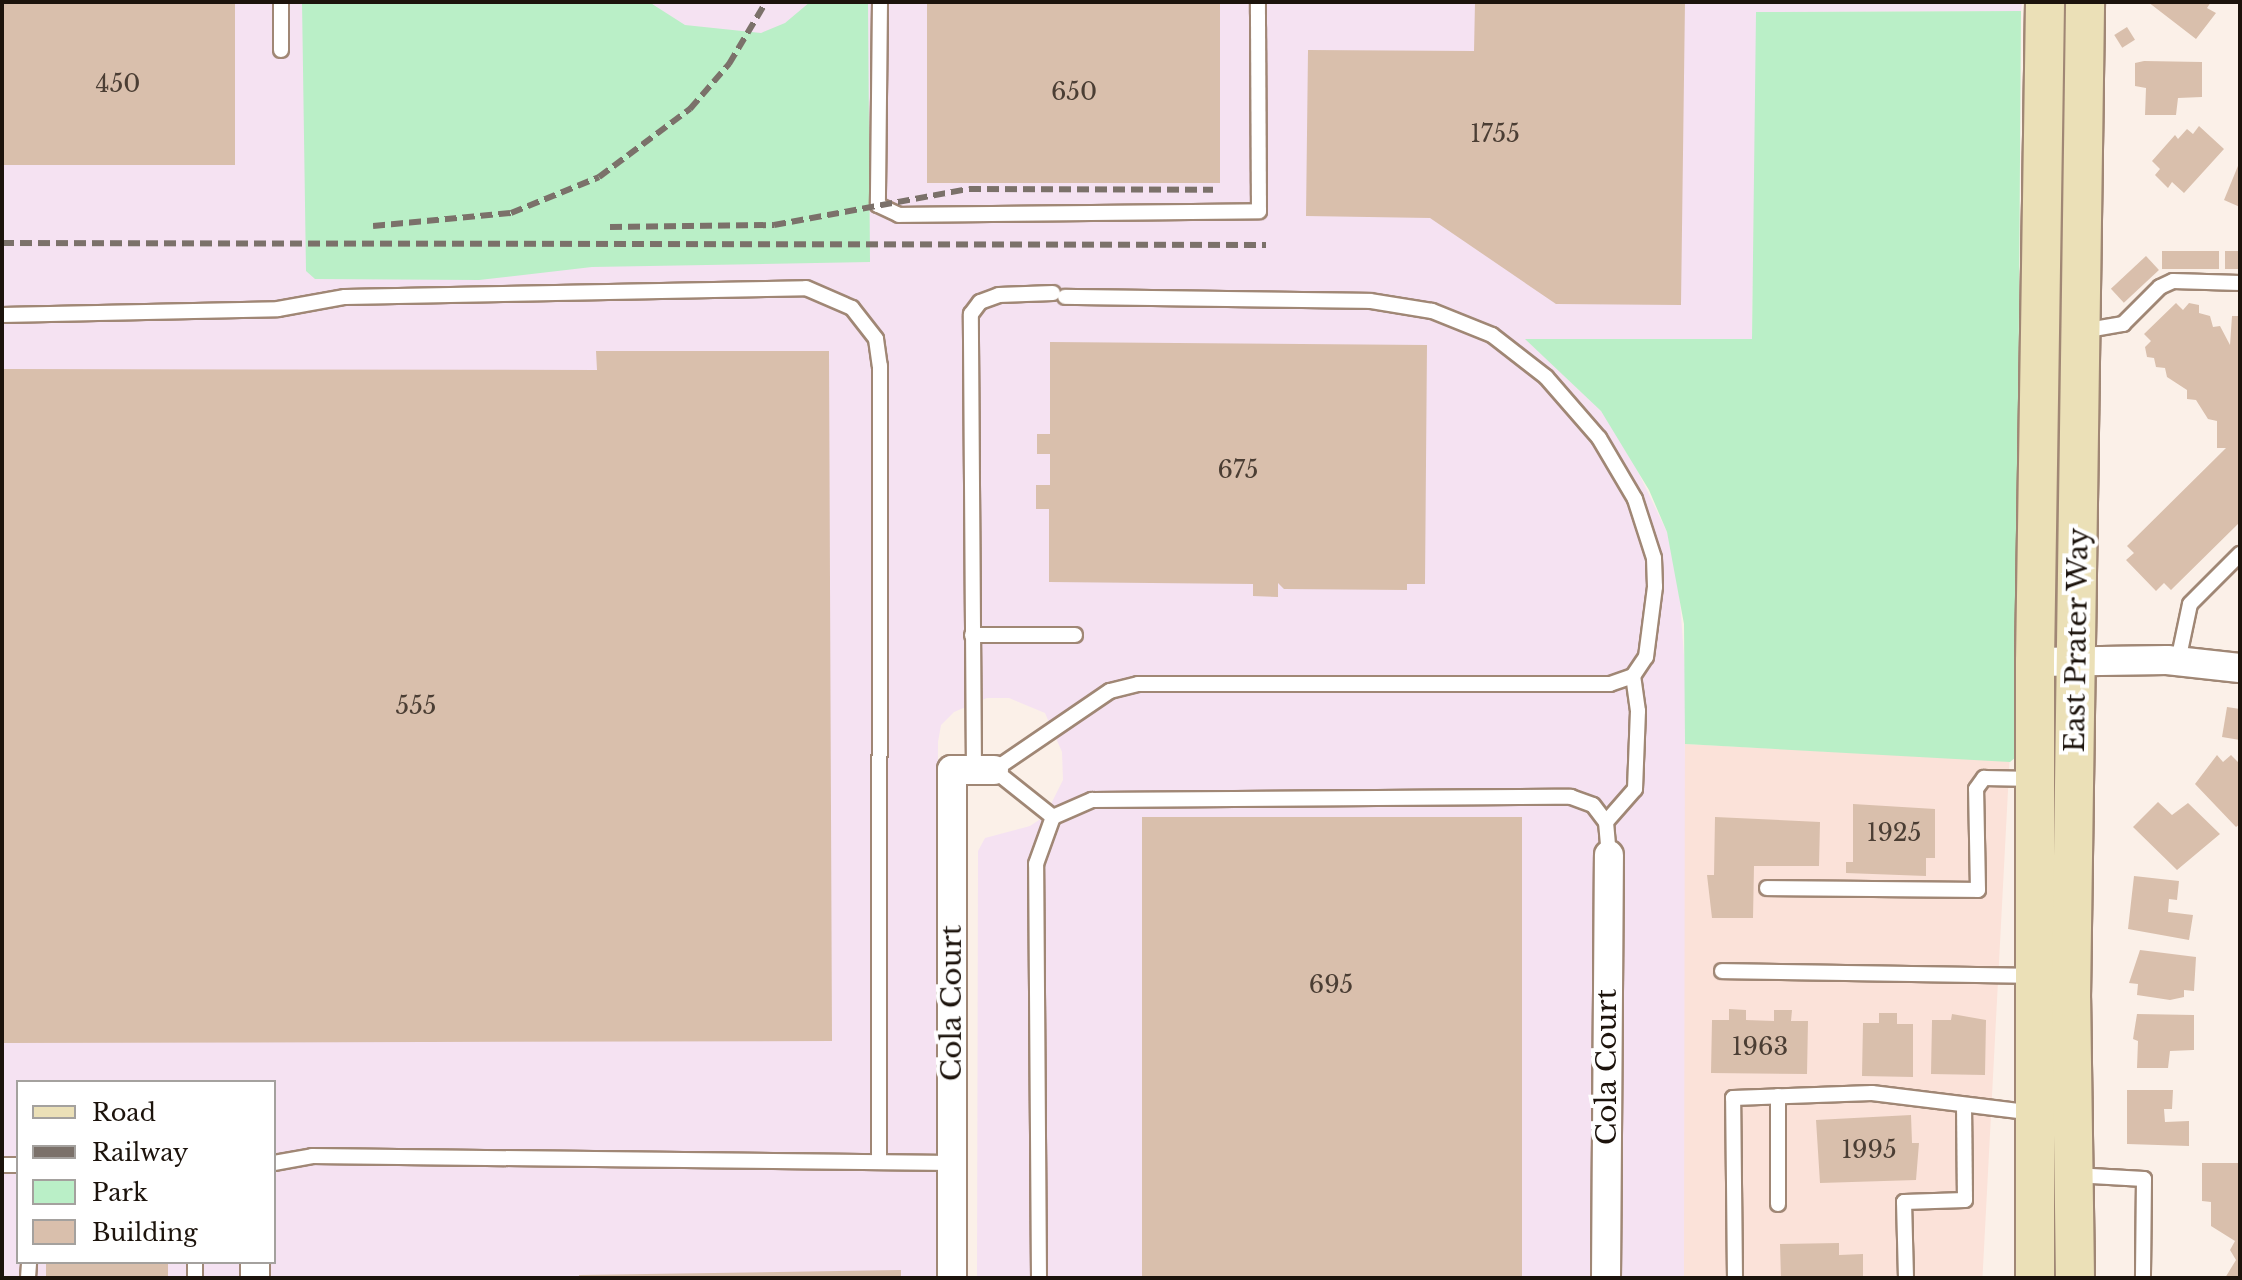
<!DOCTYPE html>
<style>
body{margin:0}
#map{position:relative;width:2242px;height:1280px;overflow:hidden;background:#fbf0e8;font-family:"Libre Baskerville",serif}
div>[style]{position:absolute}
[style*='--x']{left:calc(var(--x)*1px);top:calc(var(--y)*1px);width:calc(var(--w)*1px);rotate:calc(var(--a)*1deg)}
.commercial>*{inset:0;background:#fbe2d9;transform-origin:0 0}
.industrial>*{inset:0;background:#f5e2f2}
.green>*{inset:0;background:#baefc7}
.building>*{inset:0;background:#d9bfac;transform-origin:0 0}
.roads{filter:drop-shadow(2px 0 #a08775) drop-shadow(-2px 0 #a08775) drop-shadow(0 2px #a08775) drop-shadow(0 -2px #a08775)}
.service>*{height:14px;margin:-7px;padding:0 7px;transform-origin:7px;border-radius:7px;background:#fff}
.minor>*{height:28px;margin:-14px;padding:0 14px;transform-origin:14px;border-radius:14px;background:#fff}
.secondary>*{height:38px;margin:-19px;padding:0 19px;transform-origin:19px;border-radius:19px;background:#ebe0b7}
.rail>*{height:6px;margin-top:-3px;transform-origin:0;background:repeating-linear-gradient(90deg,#7b716a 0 12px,transparent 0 18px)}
span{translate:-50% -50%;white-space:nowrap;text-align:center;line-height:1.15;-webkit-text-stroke:8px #fff;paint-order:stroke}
.number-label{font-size:24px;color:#4b3e34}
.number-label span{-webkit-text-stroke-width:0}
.street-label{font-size:28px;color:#1c130c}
.frame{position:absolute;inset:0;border:4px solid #1c130c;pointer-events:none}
.legend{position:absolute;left:16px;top:1080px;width:260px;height:184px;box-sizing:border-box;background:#fff;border:2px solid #a4a19e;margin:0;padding:10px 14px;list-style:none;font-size:24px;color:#1c130c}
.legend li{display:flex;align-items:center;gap:16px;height:40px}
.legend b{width:40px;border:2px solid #a4a19e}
</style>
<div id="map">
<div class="commercial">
<div style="left:1685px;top:744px;width:325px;height:534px;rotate:3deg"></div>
</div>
<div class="industrial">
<div style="clip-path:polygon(evenodd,2px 2px,2022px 2px,2021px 11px,1757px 12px,1752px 339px,1526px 339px,1601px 411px,1628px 451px,1667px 532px,1678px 574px,1685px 670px,1684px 1278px,977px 1278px,978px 851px,985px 838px,1030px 826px,1045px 816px,1063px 780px,1062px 752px,1045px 713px,1009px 698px,987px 698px,954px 712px,941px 725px,938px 742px,936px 1278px,2px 1278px,2px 2px,18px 1082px,274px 1082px,274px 1262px,18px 1262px,18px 1082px)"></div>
</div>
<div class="green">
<div style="clip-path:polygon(302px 2px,649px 2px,685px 25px,761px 33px,785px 23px,810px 2px,868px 2px,870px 262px,592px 267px,479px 280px,315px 279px,306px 271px)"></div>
<div style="clip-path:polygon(2021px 11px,2016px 757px,2010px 762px,1685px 744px,1684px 624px,1667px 532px,1649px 490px,1601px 411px,1525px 339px,1752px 339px,1756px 12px)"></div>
</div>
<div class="building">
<div style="left:2px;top:2px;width:233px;height:163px"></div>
<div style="left:927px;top:2px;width:293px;height:181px"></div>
<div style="clip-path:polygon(1475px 2px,1685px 2px,1681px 305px,1556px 304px,1430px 218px,1306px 216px,1308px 50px,1474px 51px)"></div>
<div style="clip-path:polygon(2148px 2px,2211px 2px,2207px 8px,2216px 13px,2196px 39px)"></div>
<div style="left:2127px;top:27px;width:15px;height:15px;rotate:58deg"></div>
<div style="clip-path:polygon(2144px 61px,2202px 62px,2202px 97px,2178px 98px,2176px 115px,2145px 115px,2146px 88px,2135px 86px,2135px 63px)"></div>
<div style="clip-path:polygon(2199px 126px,2224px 149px,2184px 193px,2172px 182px,2168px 188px,2155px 175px,2160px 169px,2152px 161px,2175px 135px,2178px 139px,2187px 129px,2193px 134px)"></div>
<div style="clip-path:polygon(2240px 161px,2240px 207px,2224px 200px)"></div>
<div style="left:2162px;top:251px;width:57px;height:18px"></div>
<div style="left:2225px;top:251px;width:15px;height:18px"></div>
<div style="left:2146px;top:256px;width:19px;height:48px;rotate:47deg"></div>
<div style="clip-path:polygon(2176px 303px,2183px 310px,2189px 303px,2199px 305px,2199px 313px,2210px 316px,2213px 327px,2220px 326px,2230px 345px,2232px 316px,2240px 316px,2240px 522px,2171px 590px,2164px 583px,2156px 591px,2126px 560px,2134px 553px,2127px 546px,2226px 448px,2217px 448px,2217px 421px,2208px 419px,2196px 400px,2187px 399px,2187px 390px,2167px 377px,2165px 368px,2156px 367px,2154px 358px,2147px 357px,2145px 347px,2151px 341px,2144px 334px)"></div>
<div style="clip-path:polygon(1050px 342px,1427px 345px,1425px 584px,1407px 584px,1407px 590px,1284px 589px,1278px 583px,1278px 597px,1253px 596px,1253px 584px,1049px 582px,1049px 509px,1036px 509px,1036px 485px,1050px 485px,1050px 454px,1037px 454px,1037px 434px,1050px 434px)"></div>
<div style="clip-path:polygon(596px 351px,829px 351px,832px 1041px,2px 1043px,2px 369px,597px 370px)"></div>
<div style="clip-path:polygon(2227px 707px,2240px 709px,2240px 740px,2222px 737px)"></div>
<div style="clip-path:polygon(2217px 755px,2223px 762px,2231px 755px,2240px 764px,2240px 824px,2236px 827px,2195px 784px)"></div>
<div style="clip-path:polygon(2158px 802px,2172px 815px,2188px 803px,2220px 834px,2177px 870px,2133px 827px)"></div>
<div style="clip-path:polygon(1853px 804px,1935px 809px,1935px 858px,1926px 858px,1926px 876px,1846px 873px,1846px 862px,1853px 862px)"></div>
<div style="left:1142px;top:817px;width:380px;height:461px"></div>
<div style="clip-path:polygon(1715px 817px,1820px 822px,1819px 866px,1754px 866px,1753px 918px,1712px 918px,1707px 875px,1714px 875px)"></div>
<div style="clip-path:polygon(2134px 876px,2179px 881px,2177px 900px,2169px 899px,2168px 912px,2193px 915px,2189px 940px,2128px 929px)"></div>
<div style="clip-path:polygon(2140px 950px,2196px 957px,2194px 991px,2184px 990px,2184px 997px,2170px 1000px,2137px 995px,2138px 984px,2129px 983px)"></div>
<div style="clip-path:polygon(1729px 1009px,1746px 1010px,1746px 1020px,1774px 1021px,1774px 1010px,1792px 1010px,1791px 1021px,1808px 1021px,1807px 1074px,1711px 1073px,1712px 1020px,1729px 1020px)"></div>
<div style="clip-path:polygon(1879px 1013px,1897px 1013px,1897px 1024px,1913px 1024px,1913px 1077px,1862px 1076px,1863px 1023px,1879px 1023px)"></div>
<div style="clip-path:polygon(1952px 1014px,1986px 1020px,1985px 1075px,1931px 1074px,1932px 1020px,1951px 1020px)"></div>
<div style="clip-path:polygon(2137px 1014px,2194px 1015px,2194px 1050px,2170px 1051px,2168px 1068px,2137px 1068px,2138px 1041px,2133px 1039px)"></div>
<div style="clip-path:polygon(2127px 1090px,2173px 1090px,2172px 1109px,2164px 1109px,2165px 1122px,2189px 1121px,2189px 1146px,2127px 1144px)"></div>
<div style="clip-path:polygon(1911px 1115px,1912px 1143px,1919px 1143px,1916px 1180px,1820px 1183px,1816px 1120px)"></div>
<div style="clip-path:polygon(2202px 1163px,2240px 1163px,2240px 1278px,2225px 1278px,2236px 1260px,2230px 1250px,2235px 1241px,2211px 1226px,2211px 1202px,2202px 1201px)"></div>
<div style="clip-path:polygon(1839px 1243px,1839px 1255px,1863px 1254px,1863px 1278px,1781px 1278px,1780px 1244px)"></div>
<div style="left:46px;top:1262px;width:122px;height:16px"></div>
<div style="clip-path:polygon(901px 1270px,901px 1278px,579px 1278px,579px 1275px)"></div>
</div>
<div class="roads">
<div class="service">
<div style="--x:281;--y:2;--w:48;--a:90"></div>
<div style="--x:880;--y:2;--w:203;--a:90.6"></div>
<div style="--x:878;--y:205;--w:23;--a:25"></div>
<div style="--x:899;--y:215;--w:360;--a:-0.6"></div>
<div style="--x:1259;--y:211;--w:209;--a:-90.3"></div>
<div style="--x:2;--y:315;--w:276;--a:-1.2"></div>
<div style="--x:278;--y:309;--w:68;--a:-10.2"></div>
<div style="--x:345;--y:297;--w:461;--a:-1.1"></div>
<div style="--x:806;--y:288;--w:50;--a:23.5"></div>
<div style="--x:852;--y:308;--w:39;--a:52"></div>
<div style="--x:876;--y:339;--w:27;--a:82"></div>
<div style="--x:880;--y:366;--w:796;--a:90.07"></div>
<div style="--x:2082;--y:331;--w:42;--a:-9.7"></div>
<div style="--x:2123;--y:324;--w:52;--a:-45"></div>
<div style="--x:2160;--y:287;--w:14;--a:-25"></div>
<div style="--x:2173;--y:281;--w:67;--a:1.7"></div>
<div style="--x:972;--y:635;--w:103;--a:0"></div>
<div style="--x:2178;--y:661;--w:58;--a:-78.1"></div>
<div style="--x:2190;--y:604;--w:71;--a:-45"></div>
<div style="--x:974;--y:770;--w:456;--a:-90.4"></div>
<div style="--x:971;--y:314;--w:15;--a:-53"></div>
<div style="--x:980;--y:302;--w:20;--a:-20"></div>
<div style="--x:999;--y:295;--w:54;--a:-2.1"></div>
<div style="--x:1053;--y:817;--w:43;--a:-23.6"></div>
<div style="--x:1092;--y:800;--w:479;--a:-0.4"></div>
<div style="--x:1571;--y:797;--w:23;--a:20"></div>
<div style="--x:1593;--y:805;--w:21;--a:53"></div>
<div style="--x:1606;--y:822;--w:33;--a:85"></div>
<div style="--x:1606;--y:822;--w:44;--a:-48.7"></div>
<div style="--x:1635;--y:789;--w:78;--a:-87.8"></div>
<div style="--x:1638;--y:711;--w:35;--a:-98"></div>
<div style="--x:1767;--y:888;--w:211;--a:0.5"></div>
<div style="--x:1978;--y:890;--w:101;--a:-91.1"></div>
<div style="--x:1976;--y:789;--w:14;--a:-54"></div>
<div style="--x:1984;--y:778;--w:51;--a:1.1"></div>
<div style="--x:1722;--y:971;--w:313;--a:0.9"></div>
<div style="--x:1778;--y:1096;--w:108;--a:90"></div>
<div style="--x:274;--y:1163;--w:39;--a:-10"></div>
<div style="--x:312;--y:1156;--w:640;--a:0.63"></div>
<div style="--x:2;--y:1165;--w:16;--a:0"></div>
<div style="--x:2074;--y:1175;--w:70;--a:3.3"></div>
<div style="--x:2144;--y:1179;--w:99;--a:90.6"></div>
<div style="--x:28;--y:1278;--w:16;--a:-86"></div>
<div style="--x:195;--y:1278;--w:16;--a:-90"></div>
<div style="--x:1039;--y:1278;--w:414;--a:-90.4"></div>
<div style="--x:1036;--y:864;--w:50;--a:-70.1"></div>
<div style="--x:1053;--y:817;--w:75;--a:-141.5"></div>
<div style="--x:994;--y:770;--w:140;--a:-34.3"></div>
<div style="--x:1110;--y:691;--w:29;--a:-14"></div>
<div style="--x:1138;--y:684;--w:472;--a:0"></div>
<div style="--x:1610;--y:684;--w:24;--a:-19"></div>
<div style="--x:1633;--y:676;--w:23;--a:-56"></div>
<div style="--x:1646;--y:657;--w:71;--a:-82.7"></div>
<div style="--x:1655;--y:587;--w:29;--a:-92"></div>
<div style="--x:1654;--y:558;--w:62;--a:-107.9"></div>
<div style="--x:1635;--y:499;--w:71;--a:-120.5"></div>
<div style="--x:1599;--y:438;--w:81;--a:-131"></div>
<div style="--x:1546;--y:377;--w:68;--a:-142.1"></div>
<div style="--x:1492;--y:335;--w:65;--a:-158.2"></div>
<div style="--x:1432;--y:311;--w:63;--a:-170.8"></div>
<div style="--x:1370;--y:301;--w:305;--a:-179.2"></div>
<div style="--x:1735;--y:1278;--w:180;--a:-90.6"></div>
<div style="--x:1733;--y:1098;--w:139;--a:-2.1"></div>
<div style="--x:1872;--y:1093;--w:164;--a:7"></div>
<div style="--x:1906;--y:1278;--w:76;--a:-91.5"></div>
<div style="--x:1904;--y:1202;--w:61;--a:-1.9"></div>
<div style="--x:1965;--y:1200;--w:93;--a:-90.6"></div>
</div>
<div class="minor">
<div style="--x:2035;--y:662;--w:132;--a:-0.9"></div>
<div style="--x:2167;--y:660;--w:73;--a:6.3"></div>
<div style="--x:255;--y:1278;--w:16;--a:-90"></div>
<div style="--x:952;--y:1278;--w:508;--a:-90"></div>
<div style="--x:952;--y:770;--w:42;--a:0"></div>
<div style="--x:1606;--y:1278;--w:423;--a:-89.6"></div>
</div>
<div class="secondary">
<div style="--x:2035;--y:1278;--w:616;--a:-90"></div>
<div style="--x:2035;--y:662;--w:660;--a:-89.13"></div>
<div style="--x:2075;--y:1278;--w:280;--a:-90.8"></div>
<div style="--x:2071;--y:998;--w:996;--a:-89.19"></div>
</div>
</div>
<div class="rail">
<div style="--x:373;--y:226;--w:139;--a:-5.4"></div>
<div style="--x:511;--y:213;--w:95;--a:-22.2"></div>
<div style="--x:599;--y:177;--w:114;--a:-36.8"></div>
<div style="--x:690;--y:109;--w:60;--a:-49.1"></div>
<div style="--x:729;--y:64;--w:72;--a:-59.2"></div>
<div style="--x:610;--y:227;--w:164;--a:-0.7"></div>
<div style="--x:774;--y:225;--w:198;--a:-10.5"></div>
<div style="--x:969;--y:189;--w:244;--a:0.2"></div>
<div style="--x:2;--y:243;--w:1264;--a:0.09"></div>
</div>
<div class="number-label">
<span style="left:118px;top:84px">450</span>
<span style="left:1074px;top:92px">650</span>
<span style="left:1495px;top:134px">1755</span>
<span style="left:1238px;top:470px">675</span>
<span style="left:416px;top:706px">555</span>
<span style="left:1894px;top:833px">1925</span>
<span style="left:1331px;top:985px">695</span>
<span style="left:1760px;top:1047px">1963</span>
<span style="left:1869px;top:1150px">1995</span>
</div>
<div class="street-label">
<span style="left:2077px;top:640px;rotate:-89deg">East Prater Way</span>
<span style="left:952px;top:1003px;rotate:-90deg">Cola Court</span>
<span style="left:1607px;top:1067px;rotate:-90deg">Cola Court</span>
</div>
<div class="frame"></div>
<ul class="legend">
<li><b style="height:10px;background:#ebe0b7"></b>Road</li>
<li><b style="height:10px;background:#7b716a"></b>Railway</li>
<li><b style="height:22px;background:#baefc7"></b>Park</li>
<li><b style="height:22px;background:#d9bfac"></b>Building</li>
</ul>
</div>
